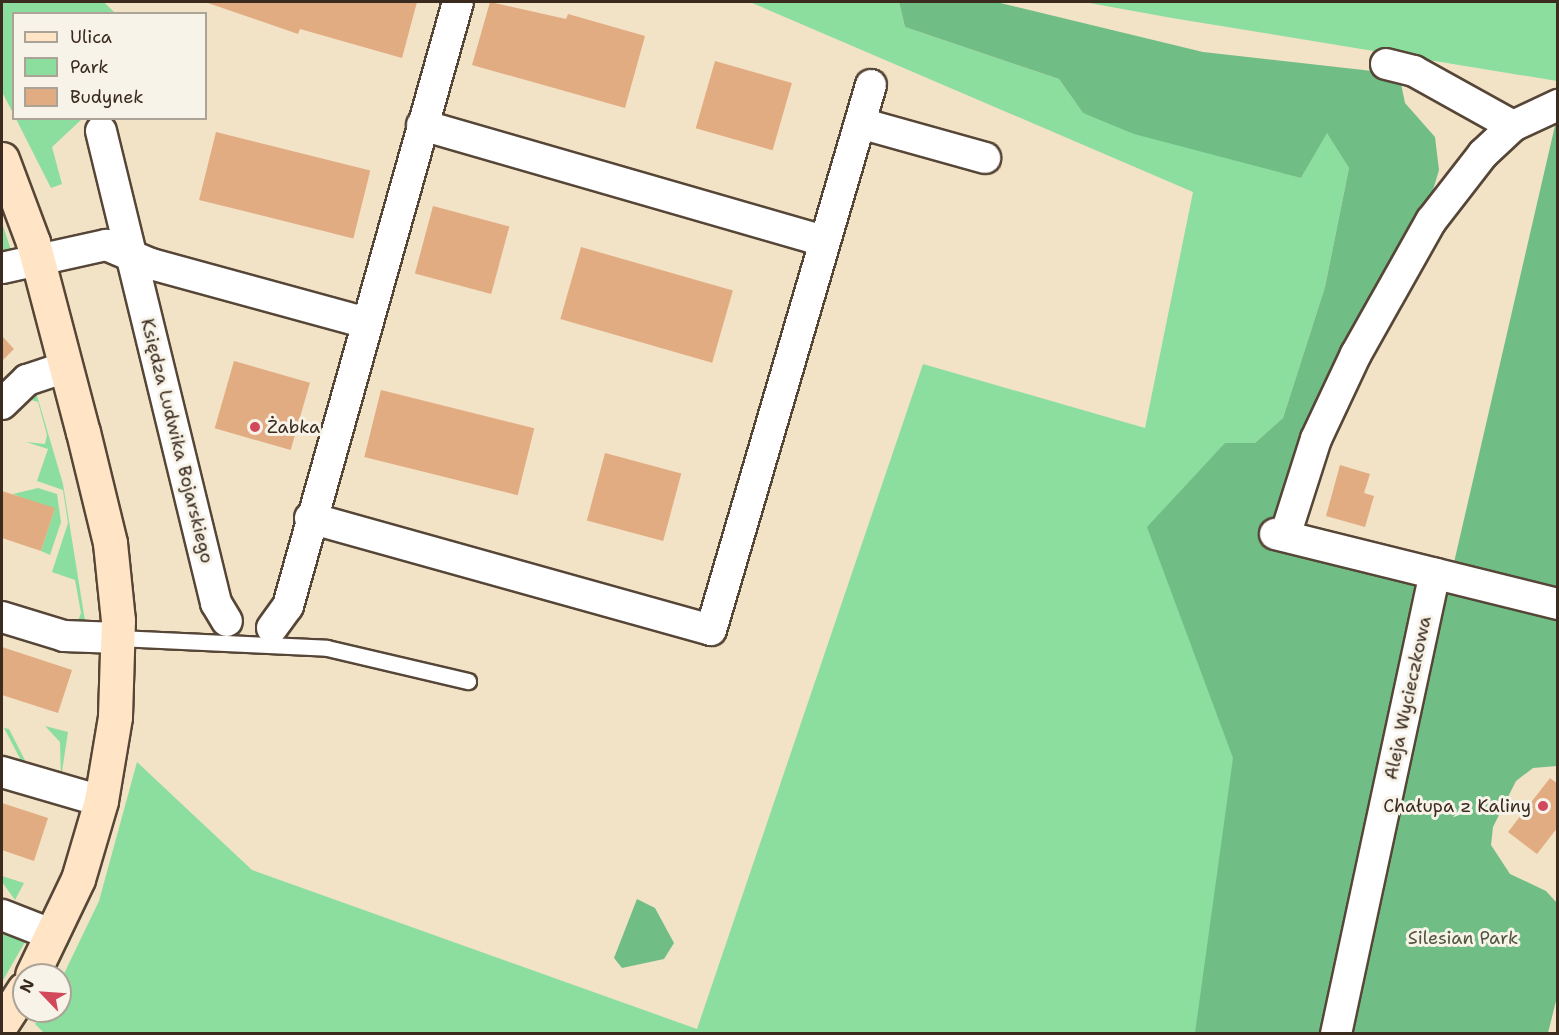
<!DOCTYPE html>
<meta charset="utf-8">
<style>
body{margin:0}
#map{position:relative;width:1559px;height:1035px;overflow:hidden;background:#f2e2c6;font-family:"Shantell Sans",sans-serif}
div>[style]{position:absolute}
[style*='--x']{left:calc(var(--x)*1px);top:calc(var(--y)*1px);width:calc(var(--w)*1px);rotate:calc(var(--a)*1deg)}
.green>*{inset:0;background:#8cde9f}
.forest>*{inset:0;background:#71bd86}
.building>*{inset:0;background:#e2ac82;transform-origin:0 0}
.roads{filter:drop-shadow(2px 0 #564637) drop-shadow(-2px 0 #564637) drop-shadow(0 2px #564637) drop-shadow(0 -2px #564637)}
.lane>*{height:15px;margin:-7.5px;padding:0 7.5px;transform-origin:7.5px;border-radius:7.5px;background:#fff}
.street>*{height:30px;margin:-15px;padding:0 15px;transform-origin:15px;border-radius:15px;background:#fff}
.secondary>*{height:33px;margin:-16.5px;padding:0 16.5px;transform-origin:16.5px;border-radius:16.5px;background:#ffe4c6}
.dots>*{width:16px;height:16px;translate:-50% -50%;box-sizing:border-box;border:3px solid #f7f3e8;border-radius:50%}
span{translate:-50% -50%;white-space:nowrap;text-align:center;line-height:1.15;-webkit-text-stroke:6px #f7f3e8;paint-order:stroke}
.poi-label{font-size:18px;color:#3b2a1e}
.left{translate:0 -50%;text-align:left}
.right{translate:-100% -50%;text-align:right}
.street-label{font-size:18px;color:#3b2a1e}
.park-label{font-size:18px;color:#4f573e}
.frame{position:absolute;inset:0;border:3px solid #3b2a1e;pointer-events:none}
.legend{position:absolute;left:12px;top:12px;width:195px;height:108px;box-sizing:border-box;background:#f7f3e8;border:2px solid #aca397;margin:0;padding:8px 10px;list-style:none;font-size:18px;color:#3b2a1e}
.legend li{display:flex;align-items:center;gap:12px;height:30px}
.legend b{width:30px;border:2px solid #aca397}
.north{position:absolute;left:12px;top:963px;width:60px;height:60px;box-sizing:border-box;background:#f7f3e8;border:2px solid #aca397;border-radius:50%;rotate:295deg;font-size:16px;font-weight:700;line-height:24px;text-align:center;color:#3b2a1e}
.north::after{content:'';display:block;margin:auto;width:21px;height:27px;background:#d1495b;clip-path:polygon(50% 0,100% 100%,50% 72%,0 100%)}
</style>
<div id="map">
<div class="green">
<div style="clip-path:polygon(2px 2px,104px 2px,115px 13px,14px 14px,13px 113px,2px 92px)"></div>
<div style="clip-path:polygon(750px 2px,899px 2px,905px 27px,1059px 79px,1083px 113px,1301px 178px,1327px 132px,1349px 168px,1325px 287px,1283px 418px,1255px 443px,1259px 715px,1222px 1033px,43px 1032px,35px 1024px,43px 1011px,60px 1011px,60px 982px,99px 901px,137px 762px,252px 870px,697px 1029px,923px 364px,1145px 428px,1193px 192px)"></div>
<div style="clip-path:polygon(1084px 2px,1557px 2px,1557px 81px,1172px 18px)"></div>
<div style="clip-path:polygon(16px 119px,82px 119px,52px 147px,62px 184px,51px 188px)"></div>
<div style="clip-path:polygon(2px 223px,12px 253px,2px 258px)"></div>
<div style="clip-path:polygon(35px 389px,63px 484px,86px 627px,60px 618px,78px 621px,81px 613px,75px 580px,52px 572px,68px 523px,63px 490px,37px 481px,48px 449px,26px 442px,45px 444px,47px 435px,38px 402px,21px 397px)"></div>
<div style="clip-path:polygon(38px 488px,57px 494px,61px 522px,50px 555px,41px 551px,54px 511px,13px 494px)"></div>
<div style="clip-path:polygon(45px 726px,68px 732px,61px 778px,60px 742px)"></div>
<div style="clip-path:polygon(4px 728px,9px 729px,32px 774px,27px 772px)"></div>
<div style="clip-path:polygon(126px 768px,88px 903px,54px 975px,47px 975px,100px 853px)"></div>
<div style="clip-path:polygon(2px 876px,24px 883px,15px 900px,2px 882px)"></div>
<div style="clip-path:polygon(6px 931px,25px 942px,2px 982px,2px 936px)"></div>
</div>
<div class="forest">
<div style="clip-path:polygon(899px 2px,996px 2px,1203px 52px,1399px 74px,1405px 103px,1435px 137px,1439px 170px,1424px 220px,1279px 529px,1423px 579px,1326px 1033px,1195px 1033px,1233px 758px,1147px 527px,1225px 443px,1255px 443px,1283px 418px,1325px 287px,1349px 168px,1327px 133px,1301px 178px,1134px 134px,1083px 113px,1059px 79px,905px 27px)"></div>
<div style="clip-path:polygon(1557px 117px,1557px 766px,1533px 768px,1516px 781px,1493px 827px,1491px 845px,1510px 874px,1546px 891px,1557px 903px,1557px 997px,1548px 1033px,1345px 1034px)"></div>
<div style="clip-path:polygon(637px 899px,655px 908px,674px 943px,664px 959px,622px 968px,614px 958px)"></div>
</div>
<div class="building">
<div style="clip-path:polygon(205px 2px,417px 2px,402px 58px,300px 29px,298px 34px)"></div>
<div style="clip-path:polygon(490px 2px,566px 19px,568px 14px,645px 36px,625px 108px,472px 65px)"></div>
<div style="left:715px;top:61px;width:80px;height:70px;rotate:16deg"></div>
<div style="left:216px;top:132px;width:159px;height:70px;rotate:14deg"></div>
<div style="left:433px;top:206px;width:79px;height:70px;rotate:15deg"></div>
<div style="left:581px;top:247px;width:158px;height:75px;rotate:16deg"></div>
<div style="clip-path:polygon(2px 336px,14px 349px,2px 361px)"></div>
<div style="left:234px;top:361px;width:79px;height:70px;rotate:16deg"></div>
<div style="left:381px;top:390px;width:158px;height:69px;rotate:14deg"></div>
<div style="left:605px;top:453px;width:79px;height:70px;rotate:15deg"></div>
<div style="clip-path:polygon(1340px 465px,1370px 474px,1364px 493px,1374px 496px,1365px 527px,1326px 516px)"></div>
<div style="clip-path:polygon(2px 491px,55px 508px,41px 551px,2px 538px)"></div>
<div style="clip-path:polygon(2px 647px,72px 670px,58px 713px,2px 695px)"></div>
<div style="clip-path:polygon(1550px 778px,1558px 784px,1558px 827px,1537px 854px,1508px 832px)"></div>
<div style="clip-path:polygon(2px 803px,48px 818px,34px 861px,2px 850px)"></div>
</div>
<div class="roads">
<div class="lane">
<div style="--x:118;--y:638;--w:209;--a:2.7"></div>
<div style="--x:327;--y:648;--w:145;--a:13.2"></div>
</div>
<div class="street">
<div style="--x:1386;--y:64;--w:29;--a:14"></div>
<div style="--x:1414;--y:71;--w:113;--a:29.1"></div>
<div style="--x:860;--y:123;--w:130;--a:15.6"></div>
<div style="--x:422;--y:125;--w:419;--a:16.1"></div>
<div style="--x:101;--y:131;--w:486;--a:76.3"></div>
<div style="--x:216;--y:603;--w:21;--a:59"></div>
<div style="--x:2;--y:268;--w:107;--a:-12.5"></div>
<div style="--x:106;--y:245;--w:49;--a:22.9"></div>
<div style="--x:151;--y:264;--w:223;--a:15.3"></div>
<div style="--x:2;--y:404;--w:35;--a:-44"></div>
<div style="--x:27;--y:380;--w:41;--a:-18.4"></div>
<div style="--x:310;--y:518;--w:416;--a:15.6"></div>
<div style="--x:711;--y:630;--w:568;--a:-73.64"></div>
<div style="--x:1275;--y:534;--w:292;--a:13.9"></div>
<div style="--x:1285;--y:536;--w:102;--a:-72.3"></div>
<div style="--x:1316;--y:439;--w:94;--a:-64.8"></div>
<div style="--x:1356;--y:354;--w:153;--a:-60.6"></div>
<div style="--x:1431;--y:221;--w:85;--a:-52.2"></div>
<div style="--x:1483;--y:154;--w:41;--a:-43"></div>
<div style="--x:1513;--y:126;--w:50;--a:-25"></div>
<div style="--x:2;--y:617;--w:65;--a:17"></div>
<div style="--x:64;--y:636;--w:54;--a:2.1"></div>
<div style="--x:272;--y:628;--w:27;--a:-54"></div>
<div style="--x:288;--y:606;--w:627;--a:-74.28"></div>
<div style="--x:2;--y:772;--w:103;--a:16.3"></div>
<div style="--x:2;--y:915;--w:55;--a:21.4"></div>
<div style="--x:1336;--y:1034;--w:471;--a:-77.9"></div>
</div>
<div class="secondary">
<div style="--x:2;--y:159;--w:89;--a:69.5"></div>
<div style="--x:33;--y:242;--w:196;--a:75.3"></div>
<div style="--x:83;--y:432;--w:114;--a:76.3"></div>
<div style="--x:110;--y:543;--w:77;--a:84.1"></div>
<div style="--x:118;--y:620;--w:97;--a:91.8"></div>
<div style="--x:115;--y:717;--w:85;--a:99.5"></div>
<div style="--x:101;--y:801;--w:81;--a:106.4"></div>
<div style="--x:78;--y:879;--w:106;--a:115.6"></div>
<div style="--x:2;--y:1023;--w:40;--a:-57.1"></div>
</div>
</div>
<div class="dots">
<div style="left:255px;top:427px;background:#d1495b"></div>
<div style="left:1543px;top:806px;background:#d1495b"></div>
</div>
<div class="poi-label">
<span class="left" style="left:267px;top:427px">Żabka</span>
<span class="right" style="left:1531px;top:806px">Chałupa z Kaliny</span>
</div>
<div class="street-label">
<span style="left:177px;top:441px;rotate:76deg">Księdza Ludwika Bojarskiego</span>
<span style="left:1408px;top:698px;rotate:-78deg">Aleja Wycieczkowa</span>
</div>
<div class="park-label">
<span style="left:1463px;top:938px">Silesian Park</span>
</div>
<div class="frame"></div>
<ul class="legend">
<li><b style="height:8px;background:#ffe4c6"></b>Ulica</li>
<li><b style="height:16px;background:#8cde9f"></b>Park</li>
<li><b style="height:16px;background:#e2ac82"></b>Budynek</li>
</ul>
<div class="north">N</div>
</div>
